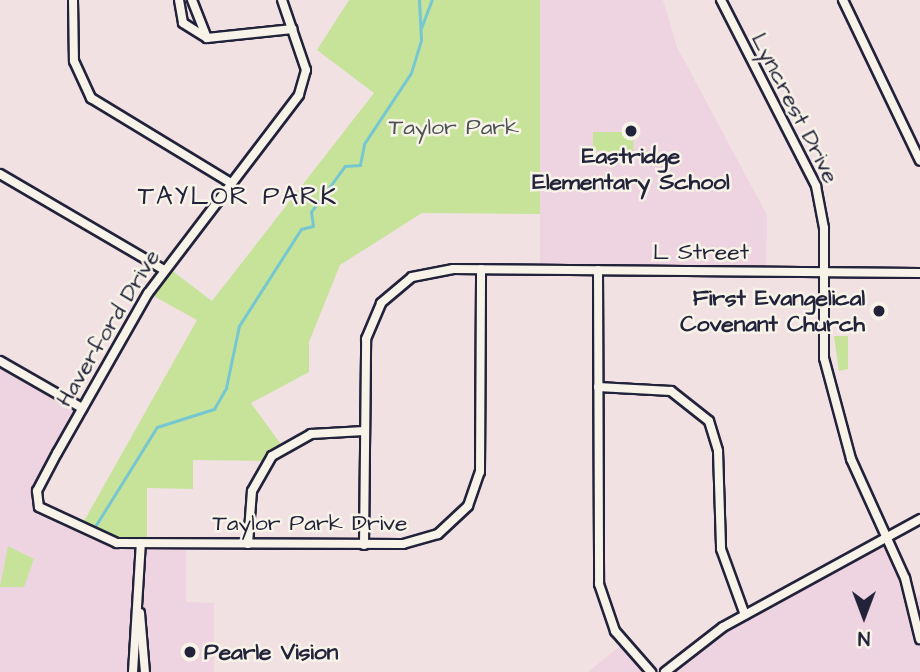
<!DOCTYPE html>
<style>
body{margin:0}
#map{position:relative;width:920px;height:672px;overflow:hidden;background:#f2e1e3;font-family:"Architects Daughter",sans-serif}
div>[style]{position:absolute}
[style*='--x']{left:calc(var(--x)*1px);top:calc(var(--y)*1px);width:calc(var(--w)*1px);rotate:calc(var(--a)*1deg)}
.built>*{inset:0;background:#eed4e0}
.green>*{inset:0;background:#c7e39a}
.stream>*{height:2.5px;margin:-1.25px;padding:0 1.25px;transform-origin:1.25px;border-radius:1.25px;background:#77c7d1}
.roads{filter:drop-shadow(2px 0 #22223b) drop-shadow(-2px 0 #22223b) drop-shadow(0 2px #22223b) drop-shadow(0 -2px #22223b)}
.minor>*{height:8px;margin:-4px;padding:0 4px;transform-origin:4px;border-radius:4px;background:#f7f3e8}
.dots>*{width:19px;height:19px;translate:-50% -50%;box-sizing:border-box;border:4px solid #f7f3e8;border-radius:50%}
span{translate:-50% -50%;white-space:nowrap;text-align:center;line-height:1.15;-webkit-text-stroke:5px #f7f3e8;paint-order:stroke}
.street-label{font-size:23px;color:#22223b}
.park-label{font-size:23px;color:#4b5253}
.poi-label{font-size:23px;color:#22223b;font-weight:700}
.right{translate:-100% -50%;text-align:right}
.left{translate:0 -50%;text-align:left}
.quarter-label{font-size:26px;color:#22223b;letter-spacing:2px}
.north{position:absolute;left:829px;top:581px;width:70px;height:70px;-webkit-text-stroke:5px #f7f3e8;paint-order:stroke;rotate:180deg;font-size:19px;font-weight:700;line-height:28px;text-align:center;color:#22223b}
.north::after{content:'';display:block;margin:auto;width:24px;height:32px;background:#22223b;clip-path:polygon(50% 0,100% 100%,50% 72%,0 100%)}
</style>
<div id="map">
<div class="built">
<div style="clip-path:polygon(540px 0,663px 0,677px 47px,767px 215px,766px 271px,540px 269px)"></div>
<div style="clip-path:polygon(0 361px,82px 408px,37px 491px,37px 503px,96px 538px,186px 543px,186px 602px,214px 603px,214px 672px,145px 672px,140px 615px,133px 672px,0 672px)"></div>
<div style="clip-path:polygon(886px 538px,912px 599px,920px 595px,920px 672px,665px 672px,684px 652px)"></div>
<div style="clip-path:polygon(623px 644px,651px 672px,589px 672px,589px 671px)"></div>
</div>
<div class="green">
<div style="clip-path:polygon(349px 0,540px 0,540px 214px,422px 213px,340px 265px,309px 342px,309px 372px,251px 403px,283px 447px,268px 461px,193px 460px,193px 489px,147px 488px,147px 543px,117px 543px,79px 530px,197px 320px,148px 293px,166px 266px,212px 301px,374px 93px,317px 50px)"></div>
<div style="clip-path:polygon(593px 132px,634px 132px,633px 160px,593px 149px)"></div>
<div style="clip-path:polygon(834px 336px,848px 336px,848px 369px,839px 371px)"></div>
<div style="clip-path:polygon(8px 546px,34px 559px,24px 587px,0 587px)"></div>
</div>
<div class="stream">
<div style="--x:421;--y:28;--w:30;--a:-69"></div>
<div style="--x:96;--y:525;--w:115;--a:-58.1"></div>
<div style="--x:157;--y:427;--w:60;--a:-17.5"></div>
<div style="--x:214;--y:409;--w:24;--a:-60"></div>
<div style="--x:226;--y:388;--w:63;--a:-78.2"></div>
<div style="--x:239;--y:326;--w:115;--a:-57.4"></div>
<div style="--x:301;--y:229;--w:12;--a:-14"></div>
<div style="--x:313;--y:226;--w:14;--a:-98"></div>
<div style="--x:311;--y:212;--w:57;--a:-53.5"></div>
<div style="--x:345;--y:166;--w:15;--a:-4"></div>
<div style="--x:360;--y:165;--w:21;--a:-79"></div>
<div style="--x:364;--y:144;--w:85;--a:-56.5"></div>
<div style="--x:411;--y:73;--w:34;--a:-73"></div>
<div style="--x:421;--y:40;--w:40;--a:-92.9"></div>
</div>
<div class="roads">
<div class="minor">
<div style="--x:73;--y:0;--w:61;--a:89.1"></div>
<div style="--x:74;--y:61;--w:41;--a:65.3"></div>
<div style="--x:91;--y:98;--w:164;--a:31.3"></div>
<div style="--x:179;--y:0;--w:23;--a:80"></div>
<div style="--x:183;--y:23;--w:28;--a:32"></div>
<div style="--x:207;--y:38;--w:86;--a:-6"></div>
<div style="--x:192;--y:0;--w:41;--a:68.5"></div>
<div style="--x:282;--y:0;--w:74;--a:71.1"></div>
<div style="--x:306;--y:70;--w:26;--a:106"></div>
<div style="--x:299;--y:95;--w:249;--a:127.3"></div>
<div style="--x:148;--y:293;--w:184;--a:119.6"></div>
<div style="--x:57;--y:453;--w:43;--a:117.8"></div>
<div style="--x:37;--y:491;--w:16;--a:83"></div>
<div style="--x:39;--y:507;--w:86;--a:24.8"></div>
<div style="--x:117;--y:543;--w:286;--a:0.2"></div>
<div style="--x:403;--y:544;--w:36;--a:-16"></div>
<div style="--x:438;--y:534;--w:41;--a:-43"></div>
<div style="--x:468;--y:506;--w:36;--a:-71"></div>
<div style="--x:480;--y:472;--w:203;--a:-89.7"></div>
<div style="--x:721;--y:0;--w:209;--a:62.9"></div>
<div style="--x:816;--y:186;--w:43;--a:79.2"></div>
<div style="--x:824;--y:228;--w:130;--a:90"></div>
<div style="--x:824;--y:358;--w:105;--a:75"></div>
<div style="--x:851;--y:459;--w:131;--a:65.6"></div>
<div style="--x:905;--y:578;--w:63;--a:76.2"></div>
<div style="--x:843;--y:0;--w:178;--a:64.4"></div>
<div style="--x:0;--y:174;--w:190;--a:30.3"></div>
<div style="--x:598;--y:270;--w:314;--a:89.8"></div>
<div style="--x:599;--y:584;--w:50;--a:71.2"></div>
<div style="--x:615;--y:631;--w:55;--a:48.7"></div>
<div style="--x:0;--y:361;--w:95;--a:29.8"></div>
<div style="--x:598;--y:387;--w:73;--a:3.1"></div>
<div style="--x:671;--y:391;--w:48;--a:38.3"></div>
<div style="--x:709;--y:421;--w:31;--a:73"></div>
<div style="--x:718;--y:451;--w:98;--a:88.2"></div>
<div style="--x:721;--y:549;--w:70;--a:70"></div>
<div style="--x:248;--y:544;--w:53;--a:-85.7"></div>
<div style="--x:252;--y:491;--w:40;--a:-60.3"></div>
<div style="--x:272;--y:456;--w:45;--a:-29.4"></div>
<div style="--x:311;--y:434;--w:53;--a:-3.2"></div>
<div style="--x:364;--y:545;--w:206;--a:-89.4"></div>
<div style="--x:366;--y:339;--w:39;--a:-67"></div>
<div style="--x:381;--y:303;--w:40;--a:-40"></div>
<div style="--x:412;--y:277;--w:42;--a:-11"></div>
<div style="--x:453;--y:269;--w:467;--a:0.5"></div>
<div style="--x:140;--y:613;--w:59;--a:85.2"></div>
<div style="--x:133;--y:672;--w:129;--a:-86.5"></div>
<div style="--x:665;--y:672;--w:73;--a:-37.8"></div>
<div style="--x:723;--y:627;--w:225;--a:-28.7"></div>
</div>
</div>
<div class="dots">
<div style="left:631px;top:131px;background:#22223b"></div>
<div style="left:879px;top:311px;background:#22223b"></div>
<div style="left:190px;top:652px;background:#22223b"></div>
</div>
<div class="street-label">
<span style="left:795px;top:108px;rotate:63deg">Lyncrest Drive</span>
<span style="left:701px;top:252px">L Street</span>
<span style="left:108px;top:328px;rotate:-59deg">Haverford Drive</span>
<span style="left:310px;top:523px">Taylor Park Drive</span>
</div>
<div class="park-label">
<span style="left:454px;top:127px">Taylor Park</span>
</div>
<div class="poi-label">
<span style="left:631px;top:169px">Eastridge<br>Elementary School</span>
<span class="right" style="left:865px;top:311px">First Evangelical<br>Covenant Church</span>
<span class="left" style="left:204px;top:652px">Pearle Vision</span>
</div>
<div class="quarter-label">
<span style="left:238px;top:197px">TAYLOR PARK</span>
</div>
<div class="north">N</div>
</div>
